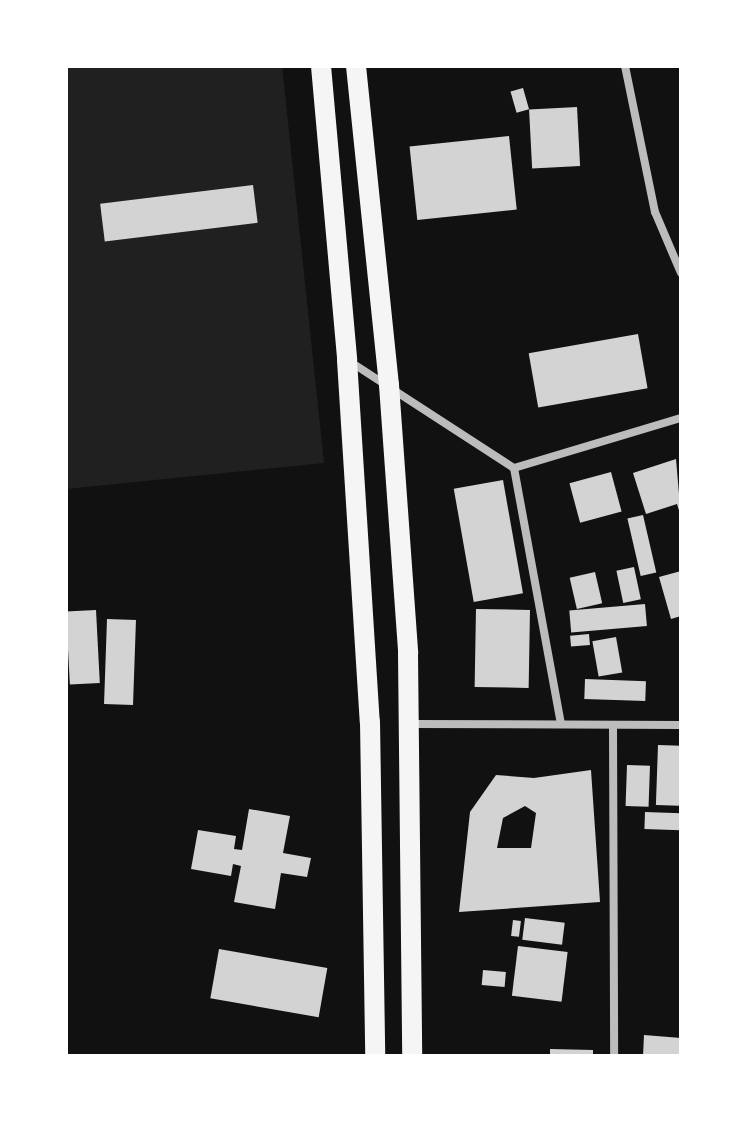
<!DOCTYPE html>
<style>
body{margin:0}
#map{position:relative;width:747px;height:1122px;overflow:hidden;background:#111;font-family:"Alegreya Sans",sans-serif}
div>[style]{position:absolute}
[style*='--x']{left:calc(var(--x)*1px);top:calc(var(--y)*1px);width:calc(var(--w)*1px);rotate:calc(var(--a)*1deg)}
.green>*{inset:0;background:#202020}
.building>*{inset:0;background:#d3d3d3;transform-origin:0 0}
.minor>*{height:8px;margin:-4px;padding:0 4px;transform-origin:4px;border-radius:4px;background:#bcbcbc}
.primary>*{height:20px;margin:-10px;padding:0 10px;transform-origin:10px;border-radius:10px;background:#f5f5f5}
span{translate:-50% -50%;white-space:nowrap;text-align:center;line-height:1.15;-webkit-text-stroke:8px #fff;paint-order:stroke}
.frame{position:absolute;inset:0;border:68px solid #fff;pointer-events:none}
</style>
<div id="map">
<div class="green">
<div style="clip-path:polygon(66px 66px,282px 66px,324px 463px,66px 489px)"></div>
</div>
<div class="building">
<div style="left:523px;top:88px;width:22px;height:13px;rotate:74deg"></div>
<div style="left:577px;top:107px;width:59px;height:48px;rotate:87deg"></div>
<div style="left:509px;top:136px;width:74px;height:100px;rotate:84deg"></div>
<div style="left:253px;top:185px;width:38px;height:154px;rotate:83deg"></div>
<div style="left:638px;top:334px;width:55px;height:111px;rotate:80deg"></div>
<div style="clip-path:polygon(676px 459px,681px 517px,677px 504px,646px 514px,633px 473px)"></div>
<div style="left:611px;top:472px;width:41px;height:43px;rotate:75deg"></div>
<div style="left:503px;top:480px;width:115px;height:50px;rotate:80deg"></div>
<div style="left:643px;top:515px;width:59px;height:16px;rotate:77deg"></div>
<div style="left:634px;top:567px;width:33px;height:18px;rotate:78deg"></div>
<div style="clip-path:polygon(681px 571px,681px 616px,671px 619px,659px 577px)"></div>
<div style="left:595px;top:572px;width:32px;height:26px;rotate:77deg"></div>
<div style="left:645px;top:604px;width:22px;height:76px;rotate:85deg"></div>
<div style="left:476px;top:609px;width:54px;height:78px;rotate:1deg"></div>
<div style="left:96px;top:610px;width:73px;height:30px;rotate:87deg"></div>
<div style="left:107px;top:619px;width:29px;height:85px;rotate:2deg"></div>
<div style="left:589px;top:634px;width:11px;height:19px;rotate:85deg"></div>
<div style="left:616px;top:637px;width:36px;height:24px;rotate:80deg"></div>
<div style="left:585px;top:679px;width:61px;height:20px;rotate:2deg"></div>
<div style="left:658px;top:745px;width:23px;height:60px;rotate:2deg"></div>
<div style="left:627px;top:765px;width:23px;height:41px;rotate:2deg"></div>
<div style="clip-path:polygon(evenodd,591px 770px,600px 902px,459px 912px,470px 812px,496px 775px,534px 778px,591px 770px,525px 806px,536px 813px,531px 848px,497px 848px,503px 818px,525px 806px)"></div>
<div style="clip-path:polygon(249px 809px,290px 816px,283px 853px,311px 858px,307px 877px,281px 873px,275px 909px,234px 902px,241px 866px,233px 864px,231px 876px,191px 869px,198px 830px,236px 836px,234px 849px,242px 850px)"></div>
<div style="left:645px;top:812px;width:36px;height:17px;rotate:2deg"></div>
<div style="left:525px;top:918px;width:40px;height:22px;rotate:7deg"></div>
<div style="left:513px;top:920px;width:8px;height:16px;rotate:7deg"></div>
<div style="left:518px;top:946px;width:50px;height:50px;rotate:7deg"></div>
<div style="left:219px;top:949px;width:110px;height:50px;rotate:10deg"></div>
<div style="left:483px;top:970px;width:23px;height:15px;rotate:5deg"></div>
<div style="clip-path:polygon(644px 1035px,681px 1038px,681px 1056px,643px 1056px)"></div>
<div style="clip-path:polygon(550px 1049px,593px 1050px,593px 1056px,550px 1056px)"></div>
</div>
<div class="minor">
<div style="--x:625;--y:66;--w:149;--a:78.4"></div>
<div style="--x:655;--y:212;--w:66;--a:66.9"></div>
<div style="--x:349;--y:361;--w:197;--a:33"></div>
<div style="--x:514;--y:468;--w:174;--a:-16.7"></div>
<div style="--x:514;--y:468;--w:260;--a:79.6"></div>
<div style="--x:411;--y:724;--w:270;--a:0.2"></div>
<div style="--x:613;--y:725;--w:331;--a:89.8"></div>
</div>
<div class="primary">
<div style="--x:321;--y:66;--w:295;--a:84.9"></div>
<div style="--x:347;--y:360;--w:363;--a:86.4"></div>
<div style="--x:370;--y:722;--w:334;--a:89.1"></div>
<div style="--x:356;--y:66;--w:321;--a:84.1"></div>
<div style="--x:389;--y:385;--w:269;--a:85.9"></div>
<div style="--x:408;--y:653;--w:403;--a:89.4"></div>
</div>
<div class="frame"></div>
</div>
